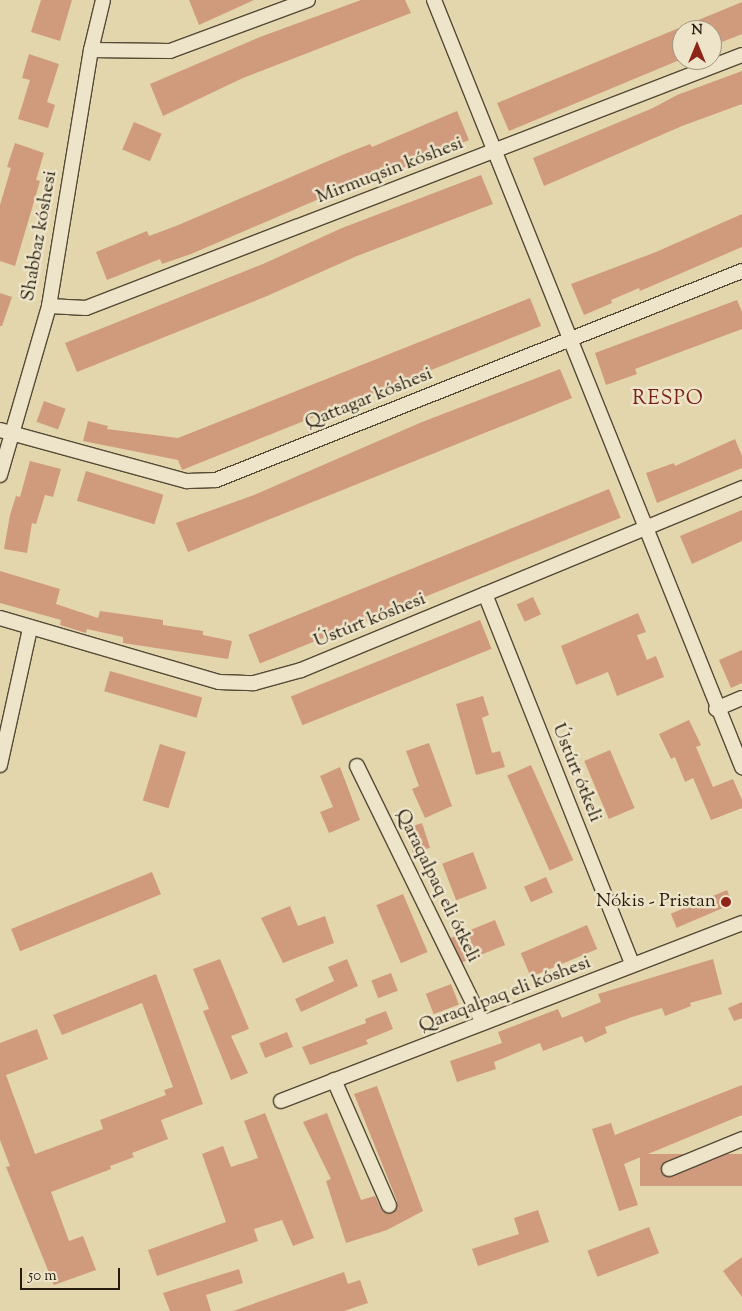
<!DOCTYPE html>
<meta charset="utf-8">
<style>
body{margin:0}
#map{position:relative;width:742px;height:1311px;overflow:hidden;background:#e3d6ac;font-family:"Sorts Mill Goudy",serif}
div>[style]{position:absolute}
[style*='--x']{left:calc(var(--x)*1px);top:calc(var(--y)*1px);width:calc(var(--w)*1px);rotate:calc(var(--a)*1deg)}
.building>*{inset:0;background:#d09b7c;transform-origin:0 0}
.roads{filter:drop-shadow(1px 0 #554a36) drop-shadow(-1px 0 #554a36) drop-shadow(0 1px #554a36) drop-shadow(0 -1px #554a36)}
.minor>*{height:14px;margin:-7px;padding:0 7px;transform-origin:7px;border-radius:7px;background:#ede4c9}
.dots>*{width:14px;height:14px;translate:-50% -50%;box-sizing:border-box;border:2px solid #ede4c9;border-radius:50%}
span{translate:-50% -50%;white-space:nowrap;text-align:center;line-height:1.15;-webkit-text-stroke:5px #ede4c9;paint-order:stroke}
.street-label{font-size:19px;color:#261c0f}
.poi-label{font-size:19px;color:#261c0f}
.right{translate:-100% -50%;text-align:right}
.neighbourhood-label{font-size:20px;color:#7a1f14;letter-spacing:1px}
.north{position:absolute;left:672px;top:20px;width:50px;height:50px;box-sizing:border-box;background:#ede4c9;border:1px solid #9d947f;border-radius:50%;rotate:0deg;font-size:14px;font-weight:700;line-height:20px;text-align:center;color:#261c0f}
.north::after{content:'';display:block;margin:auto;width:18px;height:22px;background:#8f2418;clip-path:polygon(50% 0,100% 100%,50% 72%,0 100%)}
.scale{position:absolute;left:20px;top:1268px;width:100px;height:22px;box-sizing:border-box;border:2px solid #261c0f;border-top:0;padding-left:6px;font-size:15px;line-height:18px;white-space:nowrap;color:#261c0f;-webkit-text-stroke:4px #ede4c9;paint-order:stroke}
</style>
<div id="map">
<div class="building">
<div style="clip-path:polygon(41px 0,72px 0,60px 41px,31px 32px)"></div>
<div style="clip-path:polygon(189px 0,254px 0,199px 25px)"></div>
<div style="clip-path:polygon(361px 0,405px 0,411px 13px,243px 78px,163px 116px,150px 84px,260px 37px)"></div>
<div style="clip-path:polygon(742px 2px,742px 34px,712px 46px,712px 30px,682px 30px,682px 59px,509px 131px,497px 103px)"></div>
<div style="clip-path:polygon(29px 54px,59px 64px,47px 102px,55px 105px,48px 128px,18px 119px,30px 80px,22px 78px)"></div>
<div style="clip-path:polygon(742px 71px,742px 104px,682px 126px,544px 186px,533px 158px,653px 108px,677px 95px)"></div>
<div style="clip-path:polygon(457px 111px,469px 140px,391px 173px,390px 169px,356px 183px,191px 254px,162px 264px,160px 259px,107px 280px,96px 252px,147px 231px,149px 236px,176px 226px,347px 153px,370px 144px,372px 147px)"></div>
<div style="left:134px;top:122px;width:30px;height:30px;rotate:23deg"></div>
<div style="clip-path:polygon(15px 143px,44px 153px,36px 180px,40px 181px,15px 266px,0 261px,0 205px,11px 168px,7px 167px)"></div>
<div style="clip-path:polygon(481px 175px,493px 204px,357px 256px,267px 296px,77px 372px,65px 343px,263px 264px,342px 228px)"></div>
<div style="clip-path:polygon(742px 214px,742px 247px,640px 291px,639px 288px,611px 300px,612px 303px,584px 315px,571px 284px,656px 252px)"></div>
<div style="clip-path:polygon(0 293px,12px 297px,2px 326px,0 326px)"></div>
<div style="clip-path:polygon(530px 298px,541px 326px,182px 470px,178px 460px,83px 441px,88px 421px,108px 426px,107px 429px,178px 438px)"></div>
<div style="clip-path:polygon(737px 300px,742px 312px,742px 329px,635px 369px,637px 374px,606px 385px,595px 353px)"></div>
<div style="clip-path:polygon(560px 369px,572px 398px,188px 552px,176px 523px,254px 495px,422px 422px)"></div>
<div style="left:44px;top:401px;width:23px;height:22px;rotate:20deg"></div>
<div style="clip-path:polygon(735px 439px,742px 456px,742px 468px,657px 503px,646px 473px,674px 463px,675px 466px)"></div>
<div style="clip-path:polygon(30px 461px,61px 469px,53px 497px,45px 495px,36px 524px,32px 523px,27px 553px,4px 549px,10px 515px,16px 496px,20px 497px)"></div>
<div style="left:86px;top:471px;width:81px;height:31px;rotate:17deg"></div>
<div style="left:609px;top:489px;width:31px;height:389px;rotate:68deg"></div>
<div style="clip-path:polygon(742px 510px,742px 541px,692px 564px,680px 536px)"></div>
<div style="clip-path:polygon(0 571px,60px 589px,56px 604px,98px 618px,100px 611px,163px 620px,163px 625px,203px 631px,203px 635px,232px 641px,228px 659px,123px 643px,123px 637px,87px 629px,86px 633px,60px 625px,61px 620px,0 603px)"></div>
<div style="left:533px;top:597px;width:19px;height:18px;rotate:65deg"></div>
<div style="clip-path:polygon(638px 613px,646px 632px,637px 635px,647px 660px,656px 656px,664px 677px,617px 696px,608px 672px,576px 685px,561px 646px)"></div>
<div style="left:480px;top:620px;width:31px;height:204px;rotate:68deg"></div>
<div style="clip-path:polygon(742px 650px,742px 683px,731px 688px,719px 660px)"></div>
<div style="left:110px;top:671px;width:96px;height:21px;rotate:16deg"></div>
<div style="clip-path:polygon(483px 696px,489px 715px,482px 718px,492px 753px,500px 751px,505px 767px,476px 775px,456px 704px)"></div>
<div style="clip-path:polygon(689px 720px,701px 745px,696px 747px,713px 787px,733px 779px,742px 800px,742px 808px,711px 820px,693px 778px,685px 782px,675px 757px,671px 759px,659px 734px)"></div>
<div style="clip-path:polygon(429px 743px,452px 806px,425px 818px,412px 789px,419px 786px,406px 751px)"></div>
<div style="left:160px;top:744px;width:27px;height:59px;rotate:17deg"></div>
<div style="left:610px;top:750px;width:63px;height:28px;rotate:67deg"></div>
<div style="left:531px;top:765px;width:104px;height:26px;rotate:66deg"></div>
<div style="clip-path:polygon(340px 767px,360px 820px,329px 833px,320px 812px,333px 807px,320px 776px)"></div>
<div style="left:422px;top:823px;width:26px;height:18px;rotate:72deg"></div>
<div style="left:473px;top:852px;width:39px;height:33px;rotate:69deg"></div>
<div style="left:152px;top:872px;width:24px;height:152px;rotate:68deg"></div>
<div style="left:546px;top:877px;width:17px;height:24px;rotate:66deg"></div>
<div style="left:727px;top:890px;width:15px;height:61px;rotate:67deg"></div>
<div style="left:403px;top:894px;width:63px;height:29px;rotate:67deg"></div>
<div style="clip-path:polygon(290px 906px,298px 926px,325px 916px,334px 943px,283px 963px,261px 918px)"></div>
<div style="left:495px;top:920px;width:27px;height:48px;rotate:68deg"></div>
<div style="left:587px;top:925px;width:26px;height:72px;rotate:67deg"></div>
<div style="clip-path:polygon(220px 959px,249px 1029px,231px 1036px,248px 1073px,231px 1080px,203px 1011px,209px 1009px,193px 969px)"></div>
<div style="clip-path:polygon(347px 959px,358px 986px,301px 1012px,295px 999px,334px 981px,328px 967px)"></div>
<div style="clip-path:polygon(713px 959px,722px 994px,690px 1003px,691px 1006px,665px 1016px,662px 1008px,632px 1017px,605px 1027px,607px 1033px,585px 1043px,582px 1036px,543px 1051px,540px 1043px,494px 1062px,496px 1069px,457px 1082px,450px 1061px,502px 1043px,498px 1032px,558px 1009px,562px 1018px,601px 1002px,598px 994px)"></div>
<div style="left:391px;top:973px;width:19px;height:21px;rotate:69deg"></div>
<div style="clip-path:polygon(156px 974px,203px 1104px,161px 1120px,168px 1139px,132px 1153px,134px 1157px,110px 1166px,111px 1169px,51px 1192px,69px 1241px,83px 1236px,96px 1270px,54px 1285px,6px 1167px,10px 1166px,0 1140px,0 1043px,37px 1029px,48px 1059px,6px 1075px,35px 1154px,103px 1129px,100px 1120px,166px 1095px,164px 1090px,173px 1087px,142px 1003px,62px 1035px,53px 1015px)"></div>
<div style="left:451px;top:984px;width:22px;height:27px;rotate:69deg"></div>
<div style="clip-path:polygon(742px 1002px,742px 1018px,734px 1021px,728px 1008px)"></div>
<div style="clip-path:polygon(386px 1011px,393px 1029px,366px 1040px,368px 1044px,310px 1065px,302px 1047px,366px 1023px,365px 1019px)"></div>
<div style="left:287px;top:1032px;width:16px;height:30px;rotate:68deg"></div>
<div style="clip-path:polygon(742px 1085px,742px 1115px,624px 1164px,638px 1205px,619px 1211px,592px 1129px,611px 1123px,615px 1135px)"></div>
<div style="clip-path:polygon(377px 1086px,423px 1211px,387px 1230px,346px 1243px,326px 1181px,331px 1179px,303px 1122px,327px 1113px,361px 1200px,375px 1196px,383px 1212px,393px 1213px,397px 1201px,354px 1094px)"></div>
<div style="clip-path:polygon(265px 1113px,314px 1238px,293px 1246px,282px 1220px,254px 1229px,258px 1241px,157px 1276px,148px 1250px,226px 1222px,202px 1154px,223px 1146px,231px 1167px,258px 1158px,244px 1121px)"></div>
<div style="left:742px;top:1154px;width:32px;height:102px;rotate:90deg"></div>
<div style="clip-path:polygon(538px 1210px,549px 1242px,478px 1266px,472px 1249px,519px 1234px,514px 1218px)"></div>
<div style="left:649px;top:1227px;width:28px;height:66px;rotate:69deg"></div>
<div style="clip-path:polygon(742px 1257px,742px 1297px,723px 1271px)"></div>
<div style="clip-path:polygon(239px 1269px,243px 1283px,206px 1295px,211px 1311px,170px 1311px,163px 1293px)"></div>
<div style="clip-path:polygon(344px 1272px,348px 1284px,360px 1280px,368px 1303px,344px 1311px,233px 1311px)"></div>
</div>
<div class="roads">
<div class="minor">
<div style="--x:434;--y:0;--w:827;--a:68.12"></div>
<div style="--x:91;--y:50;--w:79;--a:0.7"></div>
<div style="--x:170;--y:51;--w:147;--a:-20.3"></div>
<div style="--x:49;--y:306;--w:37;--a:3"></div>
<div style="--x:86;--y:308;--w:703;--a:-21.09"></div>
<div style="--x:0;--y:430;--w:194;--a:15.3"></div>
<div style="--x:187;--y:481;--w:29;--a:-2"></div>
<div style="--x:216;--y:480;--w:566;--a:-21.67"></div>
<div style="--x:0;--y:475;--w:176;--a:-73.8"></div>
<div style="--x:49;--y:306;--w:259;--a:-80.7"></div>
<div style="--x:91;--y:50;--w:51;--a:-76.5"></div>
<div style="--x:485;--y:594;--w:399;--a:68.3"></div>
<div style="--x:0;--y:618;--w:228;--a:16.3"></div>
<div style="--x:219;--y:682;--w:35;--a:2"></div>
<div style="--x:254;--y:683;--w:49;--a:-15.5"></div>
<div style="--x:301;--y:670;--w:477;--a:-22.4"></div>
<div style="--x:716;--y:709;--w:28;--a:-23"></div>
<div style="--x:0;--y:765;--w:139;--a:-77.6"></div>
<div style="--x:357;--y:766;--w:286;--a:63.9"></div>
<div style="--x:334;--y:1080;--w:137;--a:66.3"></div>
<div style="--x:281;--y:1101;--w:494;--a:-21.1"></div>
<div style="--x:669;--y:1169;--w:79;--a:-22.3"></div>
</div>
</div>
<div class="dots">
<div style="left:726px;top:902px;background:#8f2418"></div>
</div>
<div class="street-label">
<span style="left:390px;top:171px;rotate:-21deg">Mirmuqsin kóshesi</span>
<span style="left:40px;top:236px;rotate:-80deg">Shabbaz kóshesi</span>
<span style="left:369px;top:399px;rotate:-22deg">Qattagar kóshesi</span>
<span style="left:370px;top:621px;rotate:-22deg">Ústúrt kóshesi</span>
<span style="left:576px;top:773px;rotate:68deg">Ústúrt ótkeli</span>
<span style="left:437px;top:886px;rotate:64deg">Qaraqalpaq eli ótkeli</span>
<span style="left:505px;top:995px;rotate:-21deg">Qaraqalpaq eli kóshesi</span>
</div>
<div class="poi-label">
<span class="right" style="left:716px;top:902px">Nókis - Pristan</span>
</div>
<div class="neighbourhood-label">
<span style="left:668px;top:399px">RESPO</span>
</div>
<div class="north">N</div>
<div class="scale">50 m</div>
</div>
